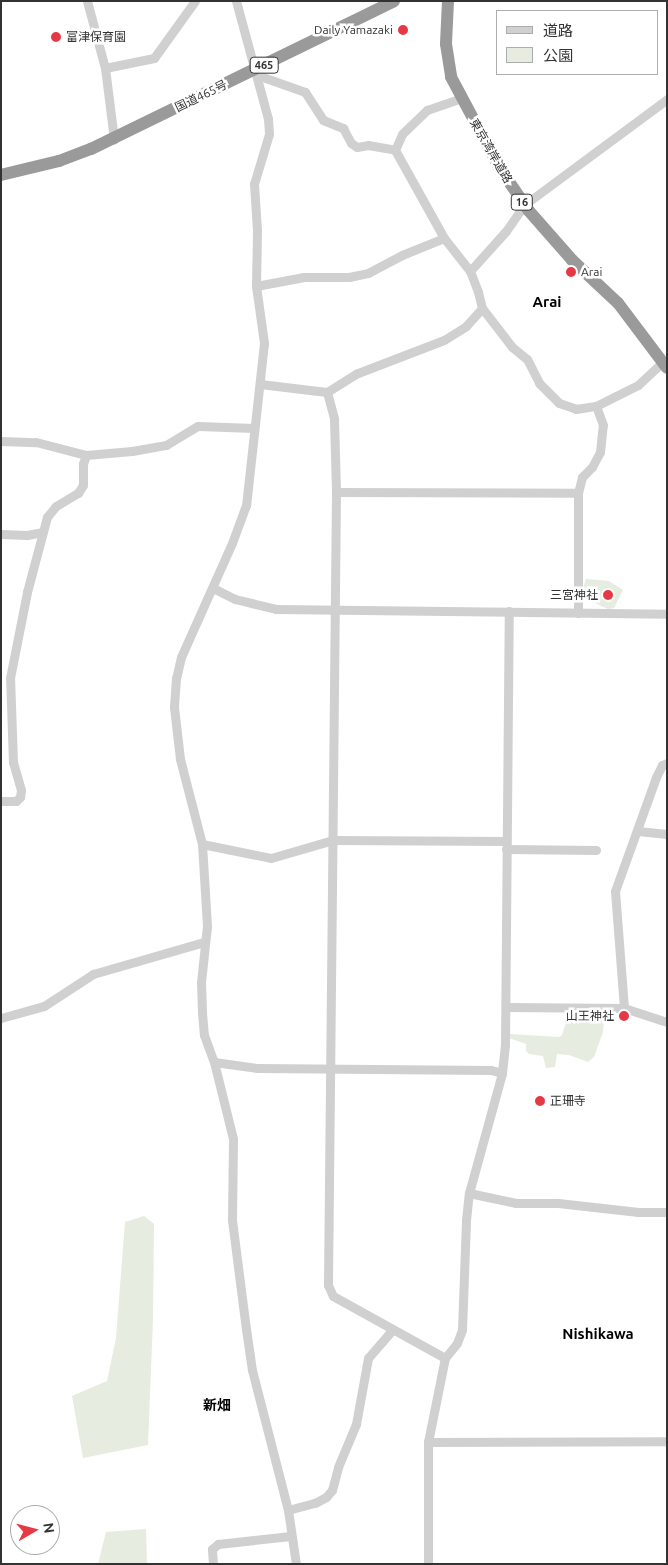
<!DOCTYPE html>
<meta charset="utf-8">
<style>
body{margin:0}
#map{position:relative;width:668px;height:1565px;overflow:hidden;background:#fff;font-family:Ubuntu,"Noto Sans JP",sans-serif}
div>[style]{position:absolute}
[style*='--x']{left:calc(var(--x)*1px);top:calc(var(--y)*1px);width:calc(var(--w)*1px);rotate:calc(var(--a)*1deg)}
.green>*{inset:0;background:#e6ecdf}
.minor>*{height:9px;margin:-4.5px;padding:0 4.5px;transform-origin:4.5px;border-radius:4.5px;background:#d0d0d0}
.highway>*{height:12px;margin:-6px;padding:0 6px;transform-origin:6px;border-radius:6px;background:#9a9a9a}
.dots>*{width:14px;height:14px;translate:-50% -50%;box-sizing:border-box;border:2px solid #fff;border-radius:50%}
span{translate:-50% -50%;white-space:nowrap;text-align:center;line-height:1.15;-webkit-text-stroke:5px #fff;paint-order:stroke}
.shield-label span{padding:1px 4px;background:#fff;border:1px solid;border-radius:4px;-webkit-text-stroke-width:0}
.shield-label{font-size:11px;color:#333;font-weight:700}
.poi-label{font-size:12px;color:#333}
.right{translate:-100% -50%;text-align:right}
.left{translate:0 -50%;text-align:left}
.street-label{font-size:12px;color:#333}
.neighbourhood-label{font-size:14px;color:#000;font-weight:700}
.quarter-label{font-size:15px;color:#000;font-weight:700}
.frame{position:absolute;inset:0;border:2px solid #333;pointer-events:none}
.legend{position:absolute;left:496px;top:10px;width:162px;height:65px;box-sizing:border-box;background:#fff;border:1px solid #adadad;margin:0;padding:6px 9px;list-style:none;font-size:15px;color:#333}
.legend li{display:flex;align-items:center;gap:10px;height:25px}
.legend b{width:25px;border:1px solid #adadad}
.north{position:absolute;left:10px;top:1505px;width:50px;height:50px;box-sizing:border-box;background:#fff;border:1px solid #adadad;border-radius:50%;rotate:82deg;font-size:14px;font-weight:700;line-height:20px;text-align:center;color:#333}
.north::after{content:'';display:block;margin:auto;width:18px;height:22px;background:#e63946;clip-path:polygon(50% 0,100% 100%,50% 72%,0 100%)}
</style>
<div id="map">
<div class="green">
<div style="clip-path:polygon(586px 579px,609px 581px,623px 590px,614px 608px,608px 609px,597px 604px,582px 591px)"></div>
<div style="clip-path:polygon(605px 1008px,603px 1032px,594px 1057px,588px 1062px,569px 1055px,557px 1054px,555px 1067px,546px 1068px,543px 1056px,529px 1054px,526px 1051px,526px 1044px,509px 1038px,509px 1034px,559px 1037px,562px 1035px,570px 1010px)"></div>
<div style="clip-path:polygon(144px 1216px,154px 1224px,153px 1319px,148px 1445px,83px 1458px,72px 1396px,107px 1381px,116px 1338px,125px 1222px)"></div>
<div style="clip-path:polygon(146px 1529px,147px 1564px,98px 1564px,106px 1532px)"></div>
</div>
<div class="minor">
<div style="--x:87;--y:1;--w:69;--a:75"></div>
<div style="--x:105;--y:68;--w:72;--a:82.8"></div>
<div style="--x:236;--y:1;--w:122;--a:74.8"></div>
<div style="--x:268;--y:119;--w:15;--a:86"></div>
<div style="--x:269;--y:134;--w:52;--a:106.7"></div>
<div style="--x:254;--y:184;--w:46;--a:86.3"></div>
<div style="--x:257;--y:230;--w:56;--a:91"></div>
<div style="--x:256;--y:286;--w:58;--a:82"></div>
<div style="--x:264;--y:343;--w:163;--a:96.3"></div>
<div style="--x:246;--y:505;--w:40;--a:110.2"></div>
<div style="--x:232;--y:543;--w:125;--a:114.1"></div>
<div style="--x:181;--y:657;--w:22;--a:103"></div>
<div style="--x:176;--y:678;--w:29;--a:94"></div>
<div style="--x:174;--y:707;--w:52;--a:83.4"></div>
<div style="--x:180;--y:759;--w:88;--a:75.5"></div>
<div style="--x:202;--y:844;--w:82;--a:86.5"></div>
<div style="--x:207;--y:926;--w:56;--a:96.1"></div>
<div style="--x:201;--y:982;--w:31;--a:88"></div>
<div style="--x:202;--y:1013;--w:22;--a:85"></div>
<div style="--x:204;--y:1035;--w:29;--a:70"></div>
<div style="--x:214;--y:1062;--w:79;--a:76.1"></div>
<div style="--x:233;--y:1139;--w:81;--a:90.7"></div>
<div style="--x:232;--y:1220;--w:110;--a:82.7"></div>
<div style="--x:246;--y:1329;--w:41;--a:81.7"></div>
<div style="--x:252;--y:1370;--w:145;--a:75.6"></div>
<div style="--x:288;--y:1510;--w:55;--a:81.6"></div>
<div style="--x:105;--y:68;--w:50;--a:-11.5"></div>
<div style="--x:154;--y:58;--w:70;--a:-54.3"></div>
<div style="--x:257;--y:75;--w:51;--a:19.5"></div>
<div style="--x:305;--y:92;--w:33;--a:57"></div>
<div style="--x:323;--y:120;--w:22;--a:22"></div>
<div style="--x:343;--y:128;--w:17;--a:62"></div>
<div style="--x:351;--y:143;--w:7;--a:34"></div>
<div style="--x:357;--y:147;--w:11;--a:-10"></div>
<div style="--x:368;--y:145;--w:27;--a:10"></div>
<div style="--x:395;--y:150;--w:101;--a:60.9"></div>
<div style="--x:444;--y:238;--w:42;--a:51.8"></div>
<div style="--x:470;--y:271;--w:22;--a:69"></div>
<div style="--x:478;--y:292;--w:16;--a:76"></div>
<div style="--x:482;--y:308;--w:49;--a:52.4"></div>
<div style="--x:512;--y:347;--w:19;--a:39"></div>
<div style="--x:527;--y:359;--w:27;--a:63"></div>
<div style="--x:539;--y:383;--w:28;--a:45"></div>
<div style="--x:559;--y:403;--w:18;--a:19"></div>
<div style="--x:576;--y:409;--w:20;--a:-9"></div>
<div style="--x:596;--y:406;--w:47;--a:-26.6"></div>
<div style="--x:638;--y:385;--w:34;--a:-43"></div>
<div style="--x:395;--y:150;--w:17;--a:-66"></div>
<div style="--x:402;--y:134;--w:35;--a:-44"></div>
<div style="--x:427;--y:110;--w:36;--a:-19"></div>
<div style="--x:470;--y:271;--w:54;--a:-48"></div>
<div style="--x:506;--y:231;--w:32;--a:-55"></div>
<div style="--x:524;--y:205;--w:178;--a:-36.5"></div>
<div style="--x:256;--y:286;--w:49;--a:-10.6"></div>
<div style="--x:304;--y:277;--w:45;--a:0"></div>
<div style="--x:349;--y:277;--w:19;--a:-12"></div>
<div style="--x:368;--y:273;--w:38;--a:-28"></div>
<div style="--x:402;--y:255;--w:45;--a:-22"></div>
<div style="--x:260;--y:384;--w:67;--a:6.8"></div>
<div style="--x:327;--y:392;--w:36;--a:-32"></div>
<div style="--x:358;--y:373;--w:92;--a:-21"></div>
<div style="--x:444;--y:340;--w:26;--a:-32"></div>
<div style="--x:466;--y:326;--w:24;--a:-48"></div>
<div style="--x:327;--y:392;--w:28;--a:75"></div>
<div style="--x:334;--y:419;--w:73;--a:88.4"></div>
<div style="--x:336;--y:492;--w:793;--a:90.58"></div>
<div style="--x:328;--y:1285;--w:12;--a:66"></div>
<div style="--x:333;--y:1296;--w:128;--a:29"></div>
<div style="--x:1;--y:441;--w:35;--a:2"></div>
<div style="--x:36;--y:442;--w:52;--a:14.6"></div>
<div style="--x:86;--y:455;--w:46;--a:-5"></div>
<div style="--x:132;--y:451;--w:35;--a:-10"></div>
<div style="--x:166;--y:445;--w:37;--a:-31"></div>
<div style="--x:198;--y:426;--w:56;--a:2"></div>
<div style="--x:336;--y:492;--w:242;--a:0.2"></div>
<div style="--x:1;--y:534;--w:26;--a:2"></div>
<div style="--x:27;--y:535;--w:15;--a:-11"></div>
<div style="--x:213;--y:588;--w:25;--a:27"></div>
<div style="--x:235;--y:599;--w:42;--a:13.7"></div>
<div style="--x:276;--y:609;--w:391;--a:0.7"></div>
<div style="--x:578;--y:613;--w:120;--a:-90"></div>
<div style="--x:578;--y:493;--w:16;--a:-76"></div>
<div style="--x:582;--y:477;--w:14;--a:-45"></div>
<div style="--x:592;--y:467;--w:17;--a:-62"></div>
<div style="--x:600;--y:452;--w:27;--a:-84"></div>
<div style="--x:603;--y:425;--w:20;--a:-110"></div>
<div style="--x:1;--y:801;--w:15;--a:0"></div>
<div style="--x:16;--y:801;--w:6;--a:-45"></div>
<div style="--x:20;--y:797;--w:7;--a:-82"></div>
<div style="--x:21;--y:790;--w:29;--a:-106"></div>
<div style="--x:13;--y:762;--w:84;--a:-92"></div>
<div style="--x:10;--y:678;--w:88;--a:-78.8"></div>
<div style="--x:27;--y:592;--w:78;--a:-75.1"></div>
<div style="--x:47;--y:517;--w:14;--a:-51"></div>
<div style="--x:56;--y:506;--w:26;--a:-31"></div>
<div style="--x:78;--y:493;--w:9;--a:-58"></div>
<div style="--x:83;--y:485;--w:21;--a:-90"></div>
<div style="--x:83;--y:464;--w:9;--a:-72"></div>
<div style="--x:638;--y:831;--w:29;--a:6"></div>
<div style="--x:202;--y:844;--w:70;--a:11.5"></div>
<div style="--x:271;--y:858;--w:65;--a:-16.2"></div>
<div style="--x:333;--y:840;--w:173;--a:0.3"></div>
<div style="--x:506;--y:849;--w:90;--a:0.6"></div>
<div style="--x:507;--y:1007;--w:117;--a:0.5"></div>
<div style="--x:624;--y:1008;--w:45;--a:18"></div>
<div style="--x:624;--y:1008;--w:117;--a:-94.4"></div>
<div style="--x:615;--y:891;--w:121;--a:-70.2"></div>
<div style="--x:656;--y:777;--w:13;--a:-63"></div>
<div style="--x:662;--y:765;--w:5;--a:-22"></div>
<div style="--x:1;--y:1018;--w:45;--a:-15.6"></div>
<div style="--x:44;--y:1006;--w:59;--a:-33.1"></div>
<div style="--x:93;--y:974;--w:116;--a:-16.1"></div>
<div style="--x:214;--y:1062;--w:43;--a:7.9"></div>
<div style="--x:257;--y:1068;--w:234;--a:0.5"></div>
<div style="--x:491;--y:1070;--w:11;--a:15"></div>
<div style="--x:469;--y:1193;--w:48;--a:12"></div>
<div style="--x:516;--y:1203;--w:42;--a:0"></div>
<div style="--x:558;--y:1203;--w:81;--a:6.4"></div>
<div style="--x:638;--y:1212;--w:29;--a:0"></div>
<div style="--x:428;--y:1442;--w:239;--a:-0.2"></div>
<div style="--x:288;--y:1510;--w:28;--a:-15"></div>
<div style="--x:315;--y:1503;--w:13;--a:-29"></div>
<div style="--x:326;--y:1497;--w:9;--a:-49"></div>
<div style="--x:332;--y:1490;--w:24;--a:-75"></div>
<div style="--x:338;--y:1467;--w:47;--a:-67.3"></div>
<div style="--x:356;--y:1424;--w:67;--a:-79.7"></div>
<div style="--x:368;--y:1358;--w:37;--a:-49"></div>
<div style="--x:213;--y:1564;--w:15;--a:-94"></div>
<div style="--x:212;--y:1549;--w:8;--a:-40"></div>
<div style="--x:218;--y:1544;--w:73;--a:-6.3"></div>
<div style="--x:428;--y:1564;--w:122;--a:-90"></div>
<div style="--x:428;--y:1442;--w:86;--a:-78.6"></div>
<div style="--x:445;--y:1358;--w:19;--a:-51"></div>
<div style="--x:457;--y:1343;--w:14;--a:-69"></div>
<div style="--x:462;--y:1330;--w:110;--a:-87.9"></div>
<div style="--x:466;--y:1220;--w:27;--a:-84"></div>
<div style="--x:469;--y:1193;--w:124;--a:-74.6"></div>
<div style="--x:502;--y:1073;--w:28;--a:-84"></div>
<div style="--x:505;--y:1045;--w:434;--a:-89.5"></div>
</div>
<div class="highway">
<div style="--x:448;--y:1;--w:43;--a:92.7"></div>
<div style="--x:446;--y:44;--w:33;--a:81"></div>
<div style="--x:451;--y:77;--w:102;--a:61.9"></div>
<div style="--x:499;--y:167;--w:53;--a:55.7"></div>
<div style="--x:529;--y:211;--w:65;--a:48.7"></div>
<div style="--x:572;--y:260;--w:63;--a:43.1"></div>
<div style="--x:618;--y:303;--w:81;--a:53"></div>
<div style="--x:1;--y:175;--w:60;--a:-13.6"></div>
<div style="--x:59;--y:161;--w:34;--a:-21"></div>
<div style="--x:91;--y:149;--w:337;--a:-26"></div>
</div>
<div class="dots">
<div style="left:403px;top:30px;background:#e63946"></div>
<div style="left:56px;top:37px;background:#e63946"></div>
<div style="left:571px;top:272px;background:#e63946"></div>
<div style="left:608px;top:595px;background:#e63946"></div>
<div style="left:624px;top:1016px;background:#e63946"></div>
<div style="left:540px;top:1101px;background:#e63946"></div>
</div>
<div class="shield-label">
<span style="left:264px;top:65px">465</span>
<span style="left:522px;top:202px">16</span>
</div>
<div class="poi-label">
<span class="right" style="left:393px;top:30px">Daily Yamazaki</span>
<span class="left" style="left:66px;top:37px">富津保育園</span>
<span class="left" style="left:581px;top:272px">Arai</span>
<span class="right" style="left:598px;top:595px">三宮神社</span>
<span class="right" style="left:614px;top:1016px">山王神社</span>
<span class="left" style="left:550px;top:1101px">正珊寺</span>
</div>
<div class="street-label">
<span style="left:201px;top:96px;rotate:-26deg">国道465号</span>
<span style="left:491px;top:151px;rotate:60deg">東京湾岸道路</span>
</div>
<div class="neighbourhood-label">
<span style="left:217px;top:1405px">新畑</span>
</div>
<div class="quarter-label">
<span style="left:547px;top:302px">Arai</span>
<span style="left:598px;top:1334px">Nishikawa</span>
</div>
<div class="frame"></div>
<ul class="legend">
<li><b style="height:6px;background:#d0d0d0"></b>道路</li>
<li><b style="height:14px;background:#e6ecdf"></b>公園</li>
</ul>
<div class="north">N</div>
</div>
